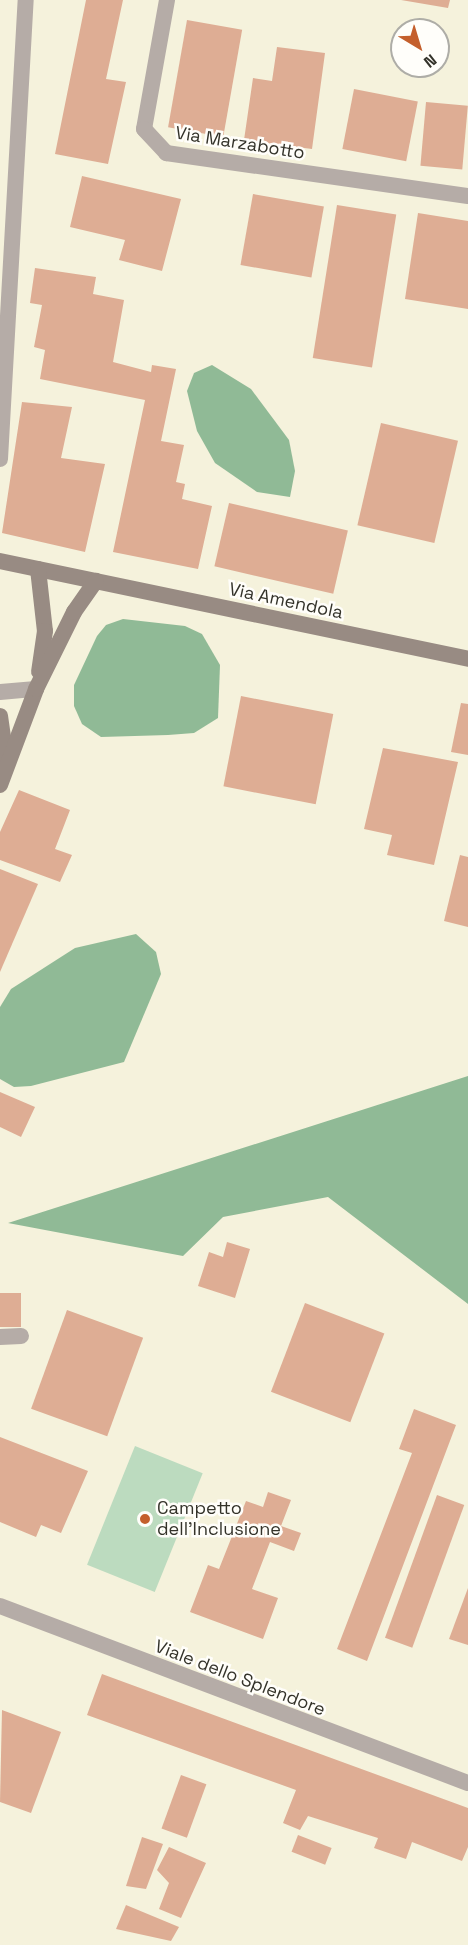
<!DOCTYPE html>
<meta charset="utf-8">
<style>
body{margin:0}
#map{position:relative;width:468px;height:1945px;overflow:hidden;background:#f5f2dc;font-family:"Space Grotesk",sans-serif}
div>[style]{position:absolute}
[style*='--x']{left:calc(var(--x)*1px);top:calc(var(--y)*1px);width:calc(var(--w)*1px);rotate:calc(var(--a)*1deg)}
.green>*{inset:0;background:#bcdbbf;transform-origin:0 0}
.forest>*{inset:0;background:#90ba96}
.building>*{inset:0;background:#dead94;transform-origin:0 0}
.service>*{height:16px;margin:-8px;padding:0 8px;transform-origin:8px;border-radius:8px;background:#b5aca7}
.minor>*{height:16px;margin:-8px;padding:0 8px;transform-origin:8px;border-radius:8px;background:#b5aca7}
.secondary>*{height:16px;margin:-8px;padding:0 8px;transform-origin:8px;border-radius:8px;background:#988b83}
.dots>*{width:16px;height:16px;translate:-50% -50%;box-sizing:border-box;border:3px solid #fffefa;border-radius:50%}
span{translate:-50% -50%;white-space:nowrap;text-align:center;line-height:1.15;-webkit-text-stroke:5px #fffefa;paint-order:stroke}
.street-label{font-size:18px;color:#34332a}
.poi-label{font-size:18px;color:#34332a}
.left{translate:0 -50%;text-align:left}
.north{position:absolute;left:390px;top:18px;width:60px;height:60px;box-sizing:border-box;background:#fffefa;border:2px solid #aeada7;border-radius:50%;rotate:142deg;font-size:16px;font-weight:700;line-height:24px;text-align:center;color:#34332a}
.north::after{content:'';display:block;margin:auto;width:21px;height:27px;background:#c45f2c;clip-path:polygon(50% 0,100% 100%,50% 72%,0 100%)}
</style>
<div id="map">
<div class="green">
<div style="left:135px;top:1446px;width:73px;height:128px;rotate:22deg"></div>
</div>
<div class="forest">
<div style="clip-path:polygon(212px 365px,251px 389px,289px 440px,295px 471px,290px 497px,257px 492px,215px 463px,197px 431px,187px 391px,194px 373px)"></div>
<div style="clip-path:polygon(123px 619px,185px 626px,202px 634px,220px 665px,218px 718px,194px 733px,168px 735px,101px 737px,82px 724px,74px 706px,74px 685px,97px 636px,106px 625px)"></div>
<div style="clip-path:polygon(136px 934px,156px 952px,161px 974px,124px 1062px,31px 1086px,14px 1087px,0 1079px,0 1007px,11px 989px,75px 948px)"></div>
<div style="clip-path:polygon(468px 1076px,468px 1304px,328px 1197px,223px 1217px,183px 1256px,8px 1223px)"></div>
</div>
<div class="building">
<div style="clip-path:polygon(86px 0,123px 0,106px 79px,126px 82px,108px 164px,55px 154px)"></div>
<div style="clip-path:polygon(401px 0,450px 0,448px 8px)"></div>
<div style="left:187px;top:20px;width:56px;height:109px;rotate:10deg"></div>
<div style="clip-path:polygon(277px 47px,325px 53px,312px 149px,244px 140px,253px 78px,272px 81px)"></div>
<div style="left:354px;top:89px;width:65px;height:61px;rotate:11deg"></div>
<div style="left:426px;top:102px;width:42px;height:64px;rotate:5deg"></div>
<div style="clip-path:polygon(82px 176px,181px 199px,162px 271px,119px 260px,125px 240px,70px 227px)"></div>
<div style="left:253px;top:194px;width:72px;height:72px;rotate:10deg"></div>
<div style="left:337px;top:205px;width:60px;height:155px;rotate:9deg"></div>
<div style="clip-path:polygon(418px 213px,468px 221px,468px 309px,405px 299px)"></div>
<div style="clip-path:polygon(35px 268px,96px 277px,93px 294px,124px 300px,113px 362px,151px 372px,152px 365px,176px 369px,161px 441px,184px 445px,176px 482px,185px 484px,182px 499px,212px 506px,198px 569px,113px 552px,145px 400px,40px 379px,45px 350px,34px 347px,42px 305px,30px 303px)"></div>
<div style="clip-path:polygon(22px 402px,72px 407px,61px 458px,105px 464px,85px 552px,2px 533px)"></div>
<div style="left:381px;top:423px;width:79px;height:105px;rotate:13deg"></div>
<div style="left:229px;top:503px;width:122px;height:65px;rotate:13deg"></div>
<div style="left:241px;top:696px;width:94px;height:92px;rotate:11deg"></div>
<div style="clip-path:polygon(461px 703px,468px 704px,468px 755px,451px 752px)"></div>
<div style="clip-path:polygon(383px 748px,458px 762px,434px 865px,387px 855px,392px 835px,364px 829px)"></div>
<div style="clip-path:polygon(19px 790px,70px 810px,55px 849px,72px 855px,60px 882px,0 860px,0 832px)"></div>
<div style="clip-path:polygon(460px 855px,468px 857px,468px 927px,444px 921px)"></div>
<div style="clip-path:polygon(0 869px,38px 884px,0 972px)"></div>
<div style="clip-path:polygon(0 1092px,35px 1107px,21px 1137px,0 1127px)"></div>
<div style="clip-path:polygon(227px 1242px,250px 1249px,235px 1298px,198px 1286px,209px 1252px,223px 1257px)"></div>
<div style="left:0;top:1293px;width:21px;height:34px"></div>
<div style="left:305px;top:1303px;width:85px;height:95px;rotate:21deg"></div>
<div style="left:67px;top:1310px;width:81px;height:105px;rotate:20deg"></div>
<div style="clip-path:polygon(414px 1409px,456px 1425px,367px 1661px,337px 1649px,412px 1453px,399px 1449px)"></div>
<div style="clip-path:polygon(0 1437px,88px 1471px,61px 1533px,41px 1525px,36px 1537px,0 1522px)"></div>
<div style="clip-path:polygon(268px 1492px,291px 1500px,281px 1526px,301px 1533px,294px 1551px,270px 1542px,252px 1589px,278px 1598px,263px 1639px,190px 1612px,208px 1565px,219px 1569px,246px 1501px,263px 1507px)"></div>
<div style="left:437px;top:1495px;width:29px;height:152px;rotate:20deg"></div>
<div style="clip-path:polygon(468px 1588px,468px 1645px,449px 1639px)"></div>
<div style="clip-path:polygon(102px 1674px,468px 1808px,468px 1847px,462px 1861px,412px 1842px,406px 1859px,374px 1848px,378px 1838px,308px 1816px,300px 1830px,283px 1823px,296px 1790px,87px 1715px)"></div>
<div style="clip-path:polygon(2px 1710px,61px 1732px,31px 1813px,0 1802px)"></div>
<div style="left:181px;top:1775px;width:27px;height:57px;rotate:20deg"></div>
<div style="left:298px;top:1835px;width:36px;height:18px;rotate:21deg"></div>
<div style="clip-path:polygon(142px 1837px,163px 1844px,146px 1889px,126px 1886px)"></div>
<div style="clip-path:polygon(169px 1847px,206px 1863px,181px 1918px,159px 1909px,169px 1883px,157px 1870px)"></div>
<div style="clip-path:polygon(126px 1905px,179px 1927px,171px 1941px,116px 1929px)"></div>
</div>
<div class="service">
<div style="--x:0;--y:1337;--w:21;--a:-3"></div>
</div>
<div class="minor">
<div style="--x:167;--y:0;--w:131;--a:100.1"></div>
<div style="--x:144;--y:129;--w:33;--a:47"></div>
<div style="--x:166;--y:153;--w:305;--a:8.1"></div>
<div style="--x:0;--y:459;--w:460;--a:-86.8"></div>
<div style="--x:0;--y:692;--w:36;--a:-5"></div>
<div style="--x:0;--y:1606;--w:500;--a:20.72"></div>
</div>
<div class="secondary">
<div style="--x:0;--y:561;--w:478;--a:11.8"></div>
<div style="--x:38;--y:569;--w:62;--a:83.6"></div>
<div style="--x:45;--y:631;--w:41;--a:98.3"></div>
<div style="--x:0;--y:716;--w:49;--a:81.9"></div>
<div style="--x:0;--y:785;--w:103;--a:-69.4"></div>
<div style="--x:36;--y:689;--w:86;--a:-63.7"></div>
<div style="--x:74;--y:612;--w:38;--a:-55"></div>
</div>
<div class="dots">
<div style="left:145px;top:1519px;background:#c45f2c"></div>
</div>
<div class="street-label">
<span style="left:240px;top:143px;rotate:9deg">Via Marzabotto</span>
<span style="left:286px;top:601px;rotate:12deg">Via Amendola</span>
<span style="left:240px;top:1678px;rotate:21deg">Viale dello Splendore</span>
</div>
<div class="poi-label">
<span class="left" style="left:157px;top:1519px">Campetto<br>dell’Inclusione</span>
</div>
<div class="north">N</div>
</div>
